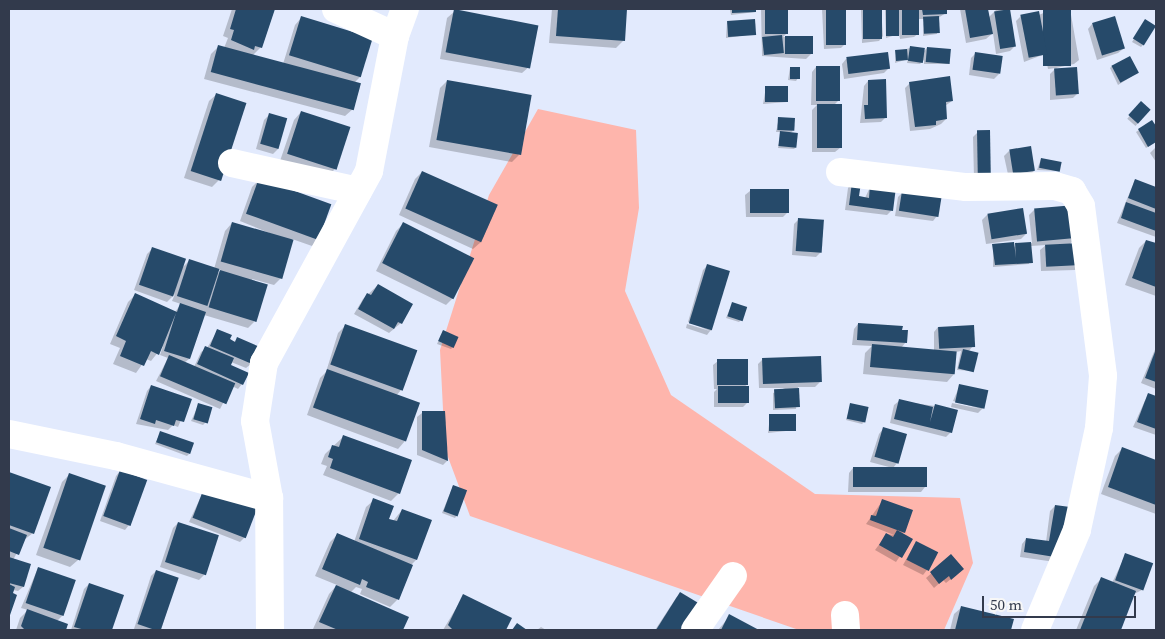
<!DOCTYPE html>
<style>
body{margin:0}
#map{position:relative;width:1165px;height:639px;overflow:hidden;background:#e2eafd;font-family:"Source Serif 4",serif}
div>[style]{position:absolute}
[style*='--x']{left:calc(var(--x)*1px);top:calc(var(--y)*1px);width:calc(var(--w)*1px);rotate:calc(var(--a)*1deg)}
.green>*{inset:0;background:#feb5ac}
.shadow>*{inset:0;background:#0003;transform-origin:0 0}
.building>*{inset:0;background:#264a6a;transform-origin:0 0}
.minor>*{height:28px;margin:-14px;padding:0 14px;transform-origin:14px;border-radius:14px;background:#fff}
span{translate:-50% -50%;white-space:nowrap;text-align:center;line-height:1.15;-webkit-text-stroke:5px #f7f7f7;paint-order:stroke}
.frame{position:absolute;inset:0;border:10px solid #323a4c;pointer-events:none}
.scale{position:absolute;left:982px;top:596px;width:154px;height:22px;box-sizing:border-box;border:2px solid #323a4c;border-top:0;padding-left:6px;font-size:15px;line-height:18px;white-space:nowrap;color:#323a4c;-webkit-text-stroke:4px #f7f7f7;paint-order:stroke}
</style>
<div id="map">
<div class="green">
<div style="clip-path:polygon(538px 109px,636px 130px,639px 208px,625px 291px,671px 395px,815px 494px,960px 498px,973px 563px,944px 630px,799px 630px,470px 516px,445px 449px,440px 350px,489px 195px)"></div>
</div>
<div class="shadow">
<div style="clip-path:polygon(232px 9px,273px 9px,261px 47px,252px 56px,283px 64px,295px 25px,302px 17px,361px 76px,354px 83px,359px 84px,353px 109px,345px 116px,204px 79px,211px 54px,218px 47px,224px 48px,228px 38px,223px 36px)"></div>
<div style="clip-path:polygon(552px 9px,626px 9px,623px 41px,616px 48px,549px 43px)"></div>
<div style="clip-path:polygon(730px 9px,755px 9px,755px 12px,731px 15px)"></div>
<div style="clip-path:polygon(761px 9px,787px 9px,788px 32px,783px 37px,811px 38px,811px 54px,806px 59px,762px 56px)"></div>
<div style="clip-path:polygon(822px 9px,844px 9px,846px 43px,841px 48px,824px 49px)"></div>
<div style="clip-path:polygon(861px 9px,881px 9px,883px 36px,879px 41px,862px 43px)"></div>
<div style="clip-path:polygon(885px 9px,946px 9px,946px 13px,938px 18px,937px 34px,923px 36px,924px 19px,918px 19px,919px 33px,914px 37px,900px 39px,899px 34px,886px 38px)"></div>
<div style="clip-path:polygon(960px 9px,987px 9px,988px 18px,996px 10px,989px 9px,1009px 9px,1015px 46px,1010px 51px,996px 54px,993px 33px,986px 39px,966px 43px)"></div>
<div style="clip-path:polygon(1052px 9px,1070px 9px,1079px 60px,1074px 64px,1056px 68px,1077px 94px,1073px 98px,1050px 100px,1050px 74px,1056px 68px,1048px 69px,1045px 54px,1024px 62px,1016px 21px,1021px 16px,1039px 15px)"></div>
<div style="clip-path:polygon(455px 11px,530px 66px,522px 73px,440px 59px,447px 18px)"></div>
<div style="clip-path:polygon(727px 22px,754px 34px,726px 38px)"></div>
<div style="clip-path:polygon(1144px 23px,1143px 45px,1141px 47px,1132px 42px)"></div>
<div style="clip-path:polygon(1092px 24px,1123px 49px,1118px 53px,1097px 60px,1088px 29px)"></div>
<div style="clip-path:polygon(910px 48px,923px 52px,927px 48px,948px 64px,924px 64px,924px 60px,920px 64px,907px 63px,908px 59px,895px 63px,896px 52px)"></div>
<div style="clip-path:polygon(976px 53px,999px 74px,994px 79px,969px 75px,971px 58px)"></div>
<div style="clip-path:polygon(846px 59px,889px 68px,884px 73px,844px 79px,842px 64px)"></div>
<div style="clip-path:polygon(1112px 66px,1137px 73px,1118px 85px,1110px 68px)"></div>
<div style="clip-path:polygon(816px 67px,838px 101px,834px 105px,840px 148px,835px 152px,812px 152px,812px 110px,817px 105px,811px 105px,812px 72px)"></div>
<div style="clip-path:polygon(790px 68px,798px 78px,796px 81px,788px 80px)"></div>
<div style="clip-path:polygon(447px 81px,519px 155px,512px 162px,429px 147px,440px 88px)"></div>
<div style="clip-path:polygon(868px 81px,886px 117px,881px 122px,860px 123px,864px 86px)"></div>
<div style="clip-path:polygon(910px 83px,952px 101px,945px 106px,946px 119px,941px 124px,930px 129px,910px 131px,905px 88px)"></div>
<div style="clip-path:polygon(766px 87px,787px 102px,763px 104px)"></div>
<div style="clip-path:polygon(217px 94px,219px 180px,212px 187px,184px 178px,209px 101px)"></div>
<div style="left:1141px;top:103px;width:11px;height:21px;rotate:41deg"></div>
<div style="clip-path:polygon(301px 112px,335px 169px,328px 176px,280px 161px,294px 120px)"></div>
<div style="clip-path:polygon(269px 115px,278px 149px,273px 154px,256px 149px,264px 120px)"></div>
<div style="clip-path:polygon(779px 118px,793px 131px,790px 133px,796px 147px,794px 149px,778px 148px,781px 132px,776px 132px)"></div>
<div style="clip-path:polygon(1152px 121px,1156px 128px,1156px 142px,1146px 148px,1136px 132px)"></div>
<div style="clip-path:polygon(978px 132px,990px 173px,974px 178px,973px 137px)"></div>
<div style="clip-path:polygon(1156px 147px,1156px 162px,1150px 153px)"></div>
<div style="clip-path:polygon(1009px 151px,1034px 171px,1029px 176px,1009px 179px,1004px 156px)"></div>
<div style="clip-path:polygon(1041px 159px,1060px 163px,1059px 171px,1037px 170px)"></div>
<div style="clip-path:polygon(422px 172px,497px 206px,481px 242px,473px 249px,399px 215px,415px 179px)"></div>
<div style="clip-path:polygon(evenodd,259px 180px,319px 239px,312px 246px,292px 239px,281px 278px,274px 285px,252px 279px,255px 321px,248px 328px,204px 315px,189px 359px,184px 363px,194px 367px,201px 352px,207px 348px,218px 330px,234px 342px,238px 338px,251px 364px,246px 368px,231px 362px,230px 366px,242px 384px,238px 389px,232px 386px,220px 409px,156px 381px,168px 358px,160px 355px,163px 346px,151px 361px,146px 359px,136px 373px,113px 364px,120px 348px,110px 344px,128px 302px,135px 295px,175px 312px,181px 304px,172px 301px,175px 294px,167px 302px,134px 290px,147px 254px,152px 249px,182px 268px,190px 260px,214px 269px,225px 231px,232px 223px,279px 237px,240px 221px,252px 187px,259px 180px,218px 269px,221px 270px,215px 276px,218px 269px)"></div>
<div style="clip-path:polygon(1135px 180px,1156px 189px,1156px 237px,1117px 223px)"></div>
<div style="clip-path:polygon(852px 183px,858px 198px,865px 198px,871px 185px,892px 210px,887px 215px,845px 210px,848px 188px)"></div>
<div style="clip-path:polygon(750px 191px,788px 212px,783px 217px,746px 217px,745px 195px)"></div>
<div style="clip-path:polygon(903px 192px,937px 216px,933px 221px,895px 216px,898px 197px)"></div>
<div style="clip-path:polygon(1073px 206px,1077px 237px,1069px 245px,1079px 265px,1075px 270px,1041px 271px,1040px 250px,1046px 245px,1031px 246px,1029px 264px,993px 267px,993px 245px,1013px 247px,1032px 243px,1029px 215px,1034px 210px)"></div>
<div style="clip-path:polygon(1022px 210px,1026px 234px,1021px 239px,986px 244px,982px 220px,987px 215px)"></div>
<div style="clip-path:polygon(798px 220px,821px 252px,816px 257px,792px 255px,794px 224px)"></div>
<div style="clip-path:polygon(403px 224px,453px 298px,446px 305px,376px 271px,396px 231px)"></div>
<div style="clip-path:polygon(1146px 241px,1156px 245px,1156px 296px,1125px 285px,1139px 248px)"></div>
<div style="clip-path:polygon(708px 265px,712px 330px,710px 331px,688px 322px,703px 270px)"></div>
<div style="clip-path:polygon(378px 285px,401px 323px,389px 333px,354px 314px,363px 299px)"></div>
<div style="clip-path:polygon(732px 304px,741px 320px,739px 322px,726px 318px)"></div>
<div style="clip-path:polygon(687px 324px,710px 331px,707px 335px,686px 328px)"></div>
<div style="clip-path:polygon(858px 324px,901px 331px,906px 342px,901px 348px,934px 351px,934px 332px,938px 327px,973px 346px,968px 352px,974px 371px,957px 370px,961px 351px,956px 352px,954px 374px,947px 382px,863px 374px,865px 353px,872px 346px,852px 345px,854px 329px)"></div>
<div style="clip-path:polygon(346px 325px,401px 390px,396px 396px,405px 441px,398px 449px,307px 415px,320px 378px,326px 372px,338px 333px)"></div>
<div style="clip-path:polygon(443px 331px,453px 347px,451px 349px,437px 344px)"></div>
<div style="clip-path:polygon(1156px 347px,1156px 389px,1141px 383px)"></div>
<div style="clip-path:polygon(763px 359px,820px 382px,815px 387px,798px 387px,796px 409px,773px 410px,773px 393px,785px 388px,759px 388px,758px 364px)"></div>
<div style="clip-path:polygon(718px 361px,748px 384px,744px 387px,748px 402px,743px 407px,714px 407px,714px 392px,717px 389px,714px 389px,713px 365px)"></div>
<div style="clip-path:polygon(960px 385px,983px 408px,978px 413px,951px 407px,952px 403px,981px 409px,953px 401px)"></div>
<div style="clip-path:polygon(151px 386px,190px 399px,178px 427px,173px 425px,168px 430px,136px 424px,147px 391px)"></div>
<div style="clip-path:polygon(1148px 394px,1156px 397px,1156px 435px,1133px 427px)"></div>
<div style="clip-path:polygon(899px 401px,935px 406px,951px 432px,946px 437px,890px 423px,894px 405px)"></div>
<div style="clip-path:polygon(199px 404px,205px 423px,203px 425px,191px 421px)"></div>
<div style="clip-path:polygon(851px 405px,864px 422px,862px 424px,846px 420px)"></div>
<div style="clip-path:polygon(444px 412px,447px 461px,443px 465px,417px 455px,417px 417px,422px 413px)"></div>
<div style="clip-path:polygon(770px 416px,795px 430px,768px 433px)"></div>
<div style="clip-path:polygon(883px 429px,897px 463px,893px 468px,925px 487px,921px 492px,848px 492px,849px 473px,853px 468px,889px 467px,870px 462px,879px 434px)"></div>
<div style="clip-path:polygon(160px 433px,189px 454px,187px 456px,155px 444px)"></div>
<div style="clip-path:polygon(344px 436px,399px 493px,391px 501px,323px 475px,327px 466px,321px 464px,325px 454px)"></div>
<div style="clip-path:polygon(1122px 449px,1156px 461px,1156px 514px,1101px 494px,1115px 456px)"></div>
<div style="clip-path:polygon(120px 471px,129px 525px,125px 530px,100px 521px,116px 476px)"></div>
<div style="clip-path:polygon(9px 473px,50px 488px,33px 533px,24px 540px,13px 560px,23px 587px,18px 591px,13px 590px,11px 594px,15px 596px,9px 615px)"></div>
<div style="clip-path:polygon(70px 474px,78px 560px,70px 567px,36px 555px,62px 482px)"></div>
<div style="clip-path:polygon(453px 486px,457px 515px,455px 518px,442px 513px)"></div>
<div style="clip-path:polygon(204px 490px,245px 537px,240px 542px,189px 522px)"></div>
<div style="clip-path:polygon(374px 500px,388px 519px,393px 521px,402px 510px,416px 560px,411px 565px,397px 600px,390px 607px,360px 594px,362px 589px,356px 587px,350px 593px,407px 618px,402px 630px,313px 629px,329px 594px,337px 585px,315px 576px,330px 542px,337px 535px,354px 542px,366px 507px)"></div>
<div style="clip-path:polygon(883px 500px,904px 532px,902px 535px,911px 540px,896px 562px,875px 550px,887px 534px,894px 535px,866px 524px)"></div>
<div style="clip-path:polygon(1055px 506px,1055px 562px,1020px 557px,1022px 544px,1026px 539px,1046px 542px,1050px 511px)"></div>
<div style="clip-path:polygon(178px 523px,204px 575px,199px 580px,160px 567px,173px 528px)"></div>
<div style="clip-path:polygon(916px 542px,927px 570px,923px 575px,903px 565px)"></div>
<div style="clip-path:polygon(1126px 554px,1142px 590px,1134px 594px,1119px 630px,1076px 630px,1094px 586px,1101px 579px,1112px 583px)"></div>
<div style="clip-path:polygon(951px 556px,957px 574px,946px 583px,943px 580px,934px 588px,926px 578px)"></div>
<div style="clip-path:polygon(38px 568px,62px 616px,57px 621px,66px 625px,64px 630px,16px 630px,20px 618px,28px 610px,21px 608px)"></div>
<div style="clip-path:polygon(156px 571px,177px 578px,161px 630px,134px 629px,151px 576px)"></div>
<div style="clip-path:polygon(89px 584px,122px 596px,111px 630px,71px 630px,84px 589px)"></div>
<div style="clip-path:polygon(681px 593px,683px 630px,655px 630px,676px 598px)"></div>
<div style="clip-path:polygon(464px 595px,510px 619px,505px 630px,443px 630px)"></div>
<div style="clip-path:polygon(962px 607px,1013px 620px,1010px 630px,950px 630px,954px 614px)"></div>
<div style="clip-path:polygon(730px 616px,756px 630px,718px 630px)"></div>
<div style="clip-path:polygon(541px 627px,546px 630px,537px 630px)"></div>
</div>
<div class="building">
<div style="clip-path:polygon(236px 9px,275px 9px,262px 48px,255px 46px,254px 50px,231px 40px,234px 30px,230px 29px)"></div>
<div style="left:454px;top:9px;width:86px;height:44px;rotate:11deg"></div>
<div style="clip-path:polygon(558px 9px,627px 9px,625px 41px,556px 36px)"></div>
<div style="clip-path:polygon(732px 9px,756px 9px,756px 12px,732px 13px)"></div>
<div style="left:765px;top:9px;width:23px;height:25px"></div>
<div style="left:826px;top:9px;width:20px;height:36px"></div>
<div style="left:863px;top:9px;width:19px;height:30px"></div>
<div style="left:886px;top:9px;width:13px;height:27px"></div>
<div style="left:902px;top:9px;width:17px;height:26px"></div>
<div style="clip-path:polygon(922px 9px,947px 9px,947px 14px,923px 15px)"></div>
<div style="clip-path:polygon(965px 9px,988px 9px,993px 34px,970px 38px)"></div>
<div style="left:1010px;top:9px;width:38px;height:16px;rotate:81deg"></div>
<div style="left:1043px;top:9px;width:28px;height:57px"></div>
<div style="left:1039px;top:11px;width:44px;height:19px;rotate:79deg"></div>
<div style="left:301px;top:16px;width:75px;height:41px;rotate:17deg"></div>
<div style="left:939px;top:16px;width:17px;height:16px;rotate:87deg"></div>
<div style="left:1115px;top:16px;width:34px;height:24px;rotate:73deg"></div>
<div style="left:755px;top:19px;width:16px;height:28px;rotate:86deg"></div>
<div style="left:1145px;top:19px;width:13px;height:23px;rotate:32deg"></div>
<div style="left:782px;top:35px;width:18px;height:20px;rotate:84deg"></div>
<div style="left:785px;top:36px;width:28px;height:18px"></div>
<div style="left:218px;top:45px;width:148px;height:28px;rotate:15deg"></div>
<div style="left:910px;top:46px;width:15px;height:15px;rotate:8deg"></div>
<div style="left:927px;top:47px;width:24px;height:15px;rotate:5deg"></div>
<div style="left:907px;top:49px;width:11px;height:12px;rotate:85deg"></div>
<div style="left:888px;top:52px;width:17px;height:42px;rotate:83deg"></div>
<div style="left:975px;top:52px;width:28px;height:18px;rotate:8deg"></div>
<div style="left:1130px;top:56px;width:19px;height:21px;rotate:62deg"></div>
<div style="left:816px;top:66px;width:24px;height:35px"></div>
<div style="left:790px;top:67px;width:10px;height:12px"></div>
<div style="left:1077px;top:67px;width:27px;height:23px;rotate:86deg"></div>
<div style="clip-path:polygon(950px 76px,953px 101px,946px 102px,947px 119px,936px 121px,936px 125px,915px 127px,909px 82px)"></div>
<div style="clip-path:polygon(886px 79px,887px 118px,865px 119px,864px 105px,868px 105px,868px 80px)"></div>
<div style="left:447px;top:80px;width:86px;height:61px;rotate:10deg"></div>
<div style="left:765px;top:86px;width:23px;height:16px"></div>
<div style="left:216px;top:93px;width:32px;height:82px;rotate:18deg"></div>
<div style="left:1141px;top:101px;width:13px;height:19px;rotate:42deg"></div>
<div style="left:817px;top:104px;width:25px;height:44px"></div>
<div style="left:301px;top:111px;width:52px;height:45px;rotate:18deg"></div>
<div style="left:269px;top:113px;width:19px;height:32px;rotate:16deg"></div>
<div style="left:778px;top:117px;width:17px;height:13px;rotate:3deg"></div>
<div style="clip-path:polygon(1152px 120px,1156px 126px,1156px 142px,1148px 147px,1138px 129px)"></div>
<div style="left:990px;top:130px;width:44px;height:13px;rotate:89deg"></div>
<div style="left:780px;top:131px;width:18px;height:15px;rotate:6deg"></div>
<div style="left:1031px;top:146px;width:25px;height:22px;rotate:81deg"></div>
<div style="left:1041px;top:158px;width:21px;height:10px;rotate:11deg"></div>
<div style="left:422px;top:171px;width:83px;height:41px;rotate:24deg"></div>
<div style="left:259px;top:178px;width:77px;height:38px;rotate:20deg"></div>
<div style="clip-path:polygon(1135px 179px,1156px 187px,1156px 209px,1128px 198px)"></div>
<div style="clip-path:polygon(852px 182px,861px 183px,859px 196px,869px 198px,870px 184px,896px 187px,893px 211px,849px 205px)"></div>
<div style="left:750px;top:189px;width:39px;height:24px"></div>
<div style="left:902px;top:191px;width:40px;height:20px;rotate:9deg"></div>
<div style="clip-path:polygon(1126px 202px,1156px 213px,1156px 231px,1121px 218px)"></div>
<div style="left:1075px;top:205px;width:33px;height:41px;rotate:85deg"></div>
<div style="left:1023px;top:208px;width:26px;height:36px;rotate:81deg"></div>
<div style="left:798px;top:218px;width:26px;height:33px;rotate:4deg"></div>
<div style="left:232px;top:222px;width:64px;height:41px;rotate:16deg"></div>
<div style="left:403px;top:222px;width:80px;height:46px;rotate:27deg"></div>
<div style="clip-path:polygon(1146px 240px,1156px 243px,1156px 287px,1132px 278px)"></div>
<div style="clip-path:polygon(1014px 242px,1016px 258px,1015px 243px,1031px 242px,1033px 263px,995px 265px,992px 244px)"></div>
<div style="left:1080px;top:243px;width:22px;height:35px;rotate:87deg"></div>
<div style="left:152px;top:247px;width:36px;height:40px;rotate:19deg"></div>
<div style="left:189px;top:259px;width:32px;height:39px;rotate:18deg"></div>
<div style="left:707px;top:264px;width:24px;height:62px;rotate:17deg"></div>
<div style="left:220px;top:270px;width:50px;height:39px;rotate:17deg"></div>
<div style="clip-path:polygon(378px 284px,413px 304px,402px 324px,398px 322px,394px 329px,358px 309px,367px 293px,371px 295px)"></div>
<div style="clip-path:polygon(135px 293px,177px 312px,180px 303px,206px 312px,190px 359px,164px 351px,176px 313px,159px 355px,151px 351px,144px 366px,120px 356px,126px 341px,116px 336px)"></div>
<div style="left:732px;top:302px;width:16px;height:15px;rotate:18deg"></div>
<div style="clip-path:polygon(858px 323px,903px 326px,902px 330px,908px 330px,907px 343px,857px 340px)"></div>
<div style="left:345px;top:324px;width:77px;height:43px;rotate:20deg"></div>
<div style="left:974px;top:325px;width:22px;height:36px;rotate:87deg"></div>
<div style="clip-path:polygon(217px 329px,232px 335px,230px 339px,235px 342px,237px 337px,260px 347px,252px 364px,210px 346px)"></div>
<div style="left:443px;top:330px;width:17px;height:12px;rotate:24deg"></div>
<div style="left:872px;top:344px;width:85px;height:23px;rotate:5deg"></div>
<div style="clip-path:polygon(205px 346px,234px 358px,231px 365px,249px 373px,243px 385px,197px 364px)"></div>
<div style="left:963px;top:349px;width:16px;height:20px;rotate:14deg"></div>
<div style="clip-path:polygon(1156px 349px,1156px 382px,1145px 378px)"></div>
<div style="left:169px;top:355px;width:72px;height:23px;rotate:23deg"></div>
<div style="left:821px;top:356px;width:26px;height:59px;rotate:88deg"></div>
<div style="left:717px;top:359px;width:31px;height:26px"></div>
<div style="left:327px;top:369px;width:99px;height:41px;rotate:20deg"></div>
<div style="left:959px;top:384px;width:30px;height:19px;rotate:12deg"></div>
<div style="clip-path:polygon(151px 385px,192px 399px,184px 422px,176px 420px,174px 426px,156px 420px,155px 424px,140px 419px)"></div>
<div style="left:718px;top:386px;width:31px;height:17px"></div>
<div style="left:799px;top:388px;width:19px;height:25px;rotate:87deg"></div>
<div style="clip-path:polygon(1148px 393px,1156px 396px,1156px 429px,1137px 422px)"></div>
<div style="clip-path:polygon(899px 399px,933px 407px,930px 422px,935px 404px,958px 410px,952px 433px,894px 419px)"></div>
<div style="left:198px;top:403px;width:15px;height:17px;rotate:16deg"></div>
<div style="left:850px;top:403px;width:19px;height:16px;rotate:12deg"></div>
<div style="clip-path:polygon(422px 411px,445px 411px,448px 461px,422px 450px)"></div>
<div style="left:796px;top:414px;width:17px;height:27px;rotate:90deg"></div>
<div style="left:883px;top:427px;width:25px;height:31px;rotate:16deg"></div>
<div style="left:160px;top:431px;width:36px;height:12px;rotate:19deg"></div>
<div style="clip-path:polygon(343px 435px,412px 460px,400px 494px,330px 468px,333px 459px,328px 457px,332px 445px,339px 447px)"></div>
<div style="clip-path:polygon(1122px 447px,1156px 460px,1156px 505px,1108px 487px)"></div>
<div style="left:853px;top:467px;width:74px;height:20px"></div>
<div style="left:120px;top:470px;width:29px;height:49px;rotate:20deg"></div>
<div style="clip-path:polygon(9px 472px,51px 487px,34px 534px,9px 525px)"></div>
<div style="left:69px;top:473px;width:39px;height:79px;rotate:19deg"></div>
<div style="left:453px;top:485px;width:15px;height:28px;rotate:20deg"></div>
<div style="left:204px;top:488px;width:57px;height:32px;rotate:21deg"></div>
<div style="clip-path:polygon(373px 498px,394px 506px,389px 519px,397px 521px,402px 509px,432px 520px,417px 560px,359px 539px)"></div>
<div style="clip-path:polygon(882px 499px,913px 510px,905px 533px,870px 520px,871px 515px,876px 516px)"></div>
<div style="clip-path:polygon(1055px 505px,1070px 507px,1061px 558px,1024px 552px,1026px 538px,1049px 541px)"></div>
<div style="left:178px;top:522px;width:43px;height:42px;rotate:18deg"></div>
<div style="clip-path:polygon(9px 528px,27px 535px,19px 555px,9px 551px)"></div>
<div style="clip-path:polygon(897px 530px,913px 539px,902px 558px,879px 545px,886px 533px,893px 537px)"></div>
<div style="clip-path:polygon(337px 533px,413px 565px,399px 600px,366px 587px,368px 582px,362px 579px,360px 585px,322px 569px)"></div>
<div style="left:916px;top:541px;width:25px;height:21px;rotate:27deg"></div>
<div style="left:1125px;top:553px;width:30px;height:29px;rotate:20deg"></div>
<div style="clip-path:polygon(951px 554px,964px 569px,951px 580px,949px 576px,939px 584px,930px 572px)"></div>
<div style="clip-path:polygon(9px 557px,31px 564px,24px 587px,9px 583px)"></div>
<div style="left:38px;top:567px;width:40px;height:38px;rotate:19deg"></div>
<div style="left:156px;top:570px;width:24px;height:57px;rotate:19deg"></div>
<div style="clip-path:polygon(1101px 577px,1136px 591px,1121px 630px,1080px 630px)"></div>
<div style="clip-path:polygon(89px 583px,124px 595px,112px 630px,85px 630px,74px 627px)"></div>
<div style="clip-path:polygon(9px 584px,15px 587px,13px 593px,17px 595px,9px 618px)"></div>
<div style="clip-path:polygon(336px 585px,409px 617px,403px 630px,338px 630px,319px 622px)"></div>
<div style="clip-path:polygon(680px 592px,700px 604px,684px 630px,656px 630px)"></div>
<div style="clip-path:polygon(463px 594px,512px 618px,506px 630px,453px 630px,448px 625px)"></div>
<div style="clip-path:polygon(961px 606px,1014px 619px,1011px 630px,955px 630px)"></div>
<div style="clip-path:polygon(27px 609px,68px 624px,66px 630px,25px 630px,21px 626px)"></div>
<div style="clip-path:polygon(729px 614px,759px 630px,721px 630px)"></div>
<div style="clip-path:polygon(517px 623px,527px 630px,512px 630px)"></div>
</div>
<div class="minor">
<div style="--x:336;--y:9;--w:65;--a:24.6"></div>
<div style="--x:232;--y:163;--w:129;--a:12.5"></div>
<div style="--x:840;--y:172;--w:127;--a:6.8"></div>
<div style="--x:966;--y:187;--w:89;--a:-0.6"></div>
<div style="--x:1055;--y:186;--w:18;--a:16"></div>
<div style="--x:1072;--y:191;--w:17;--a:59"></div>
<div style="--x:1081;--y:206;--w:171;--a:82.6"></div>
<div style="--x:1103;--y:376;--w:52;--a:94.4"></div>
<div style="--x:1099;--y:428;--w:104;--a:102.2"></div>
<div style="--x:1077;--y:530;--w:108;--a:112.8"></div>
<div style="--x:9;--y:434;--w:109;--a:11.6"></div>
<div style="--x:116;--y:456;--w:159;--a:15.4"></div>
<div style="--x:845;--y:615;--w:15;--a:86"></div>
<div style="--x:270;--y:630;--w:132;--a:-90.4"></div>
<div style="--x:269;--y:498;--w:78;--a:-100.3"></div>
<div style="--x:255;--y:421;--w:59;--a:-81.2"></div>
<div style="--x:264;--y:363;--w:219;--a:-61.3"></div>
<div style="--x:369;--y:171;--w:137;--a:-79.1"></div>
<div style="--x:395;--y:36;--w:29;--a:-70"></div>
<div style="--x:695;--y:630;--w:66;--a:-54.9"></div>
</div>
<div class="frame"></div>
<div class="scale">50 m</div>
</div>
